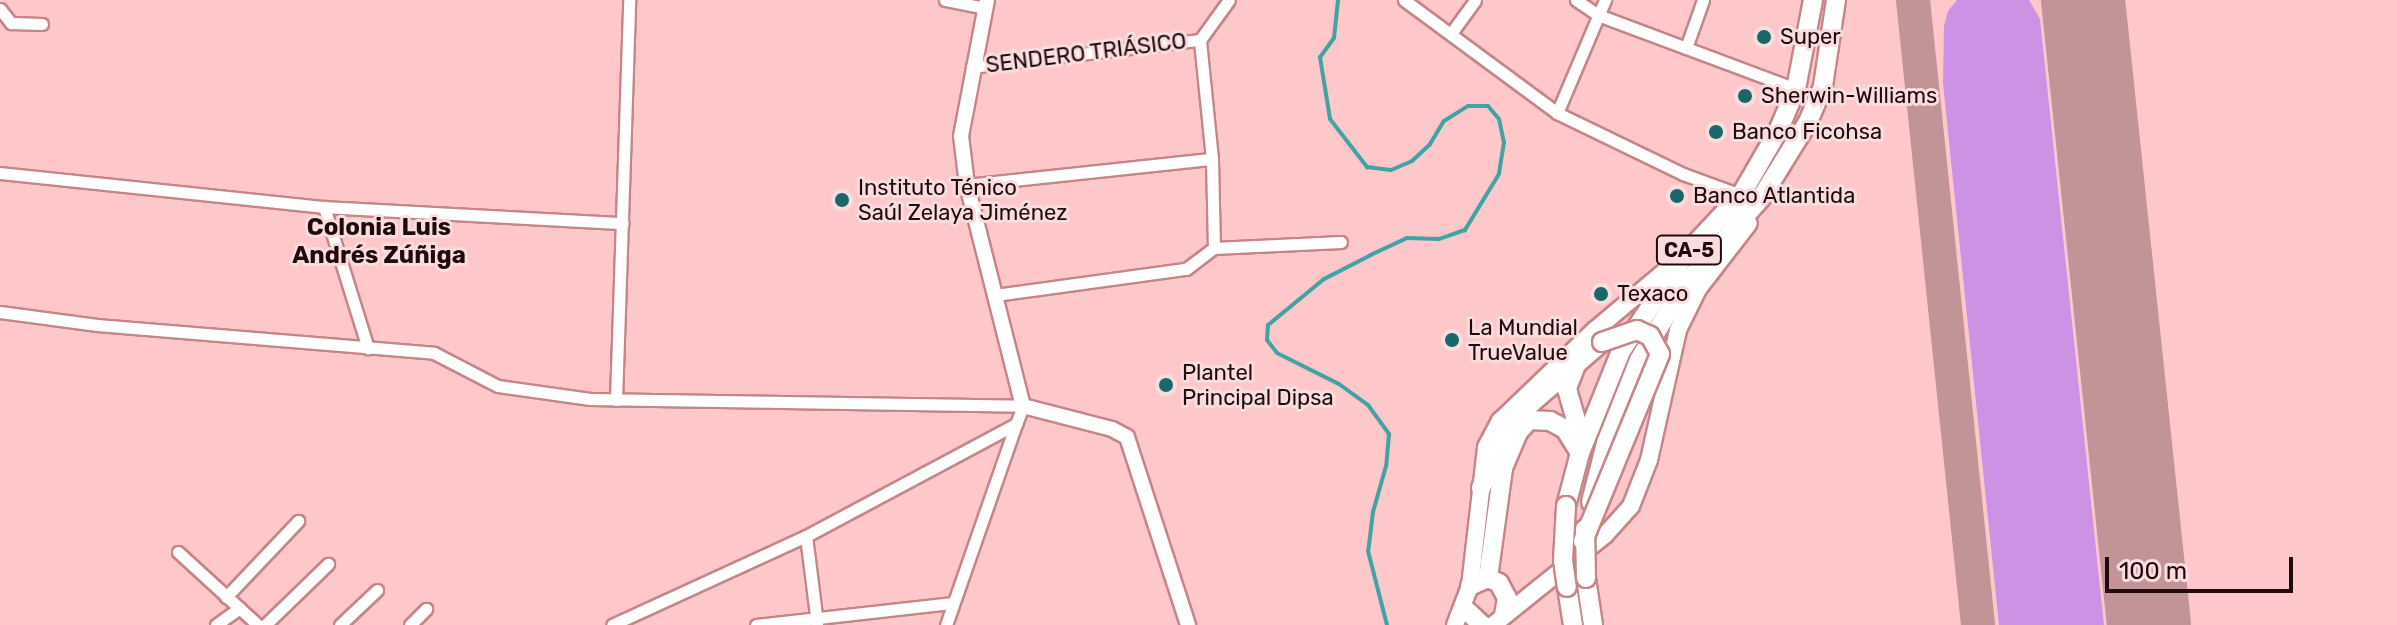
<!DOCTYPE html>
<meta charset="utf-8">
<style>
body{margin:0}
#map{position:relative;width:2397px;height:625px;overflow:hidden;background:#fec8ca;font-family:Rubik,sans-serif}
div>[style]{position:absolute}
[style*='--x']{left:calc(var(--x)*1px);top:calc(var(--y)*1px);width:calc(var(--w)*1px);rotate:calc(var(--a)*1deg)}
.green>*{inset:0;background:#cd92e4}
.stream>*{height:4px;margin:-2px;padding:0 2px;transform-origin:2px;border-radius:2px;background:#41a3a5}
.taxiway>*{height:34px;margin:-17px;padding:0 17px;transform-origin:17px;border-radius:17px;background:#c29496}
.runway>*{height:84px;margin:-42px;padding:0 42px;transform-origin:42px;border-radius:42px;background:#c29496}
.roads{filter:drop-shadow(2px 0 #c58689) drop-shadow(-2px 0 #c58689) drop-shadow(0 2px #c58689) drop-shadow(0 -2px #c58689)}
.minor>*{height:11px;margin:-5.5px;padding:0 5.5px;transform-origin:5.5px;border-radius:5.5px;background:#fff}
.tertiary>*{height:14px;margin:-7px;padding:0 7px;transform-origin:7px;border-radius:7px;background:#fff}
.secondary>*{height:16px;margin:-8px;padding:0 8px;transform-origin:8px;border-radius:8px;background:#fff}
.primary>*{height:18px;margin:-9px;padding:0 9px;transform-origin:9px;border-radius:9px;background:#fff}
.bridges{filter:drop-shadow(2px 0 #c58689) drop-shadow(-2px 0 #c58689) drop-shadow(0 2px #c58689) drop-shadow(0 -2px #c58689)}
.primary-bridge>*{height:18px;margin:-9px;padding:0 9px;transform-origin:9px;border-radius:9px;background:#fff}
.dots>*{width:22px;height:22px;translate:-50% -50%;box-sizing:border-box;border:4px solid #f9ddde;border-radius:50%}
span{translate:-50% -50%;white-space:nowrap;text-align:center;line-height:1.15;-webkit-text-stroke:6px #f9ddde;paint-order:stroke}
.shield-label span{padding:2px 6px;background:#f9ddde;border:2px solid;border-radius:6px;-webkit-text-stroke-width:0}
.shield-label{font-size:20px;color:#210a0c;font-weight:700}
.poi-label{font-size:22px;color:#210a0c}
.left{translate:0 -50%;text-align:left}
.street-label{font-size:22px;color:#210a0c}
.neighbourhood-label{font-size:24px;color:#210a0c;font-weight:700}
.scale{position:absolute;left:2105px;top:557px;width:188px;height:36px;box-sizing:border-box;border:4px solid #210a0c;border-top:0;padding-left:10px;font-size:24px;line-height:28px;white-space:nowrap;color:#210a0c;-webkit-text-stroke:6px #f9ddde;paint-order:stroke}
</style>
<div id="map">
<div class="green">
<div style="clip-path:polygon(1957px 0,2029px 0,2040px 19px,2104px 625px,1999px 625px,1943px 83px,1944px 26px,1948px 11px)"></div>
</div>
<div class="stream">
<div style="--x:1338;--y:0;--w:38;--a:96"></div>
<div style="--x:1334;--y:38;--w:24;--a:126"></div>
<div style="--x:1320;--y:57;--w:63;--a:80.8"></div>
<div style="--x:1330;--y:119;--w:61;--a:52.4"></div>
<div style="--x:1367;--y:167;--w:24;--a:7"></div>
<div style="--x:1391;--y:170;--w:23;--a:-23"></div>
<div style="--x:1412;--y:161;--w:25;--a:-43"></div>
<div style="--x:1430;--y:144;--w:27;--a:-59"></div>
<div style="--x:1444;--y:121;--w:28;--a:-32"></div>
<div style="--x:1468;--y:106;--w:20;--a:0"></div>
<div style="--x:1488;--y:106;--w:17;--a:50"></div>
<div style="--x:1499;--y:119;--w:24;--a:78"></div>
<div style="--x:1504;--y:142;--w:32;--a:99"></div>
<div style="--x:1499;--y:174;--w:66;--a:121.3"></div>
<div style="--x:1465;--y:230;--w:28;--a:161"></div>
<div style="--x:1439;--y:239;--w:32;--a:-178"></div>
<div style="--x:1407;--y:238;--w:40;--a:155"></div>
<div style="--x:1371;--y:255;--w:53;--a:152.9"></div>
<div style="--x:1324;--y:279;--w:72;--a:140.6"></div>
<div style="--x:1268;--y:325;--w:15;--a:94"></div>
<div style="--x:1267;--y:340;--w:16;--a:52"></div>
<div style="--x:1277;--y:353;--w:69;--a:26.6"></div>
<div style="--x:1339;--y:384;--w:36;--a:36"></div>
<div style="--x:1368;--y:405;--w:36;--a:54"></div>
<div style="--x:1389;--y:434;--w:32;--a:95"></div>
<div style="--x:1386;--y:466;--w:48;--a:105.8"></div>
<div style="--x:1373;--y:512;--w:39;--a:97"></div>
<div style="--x:1368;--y:551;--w:76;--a:75.6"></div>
</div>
<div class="taxiway">
<div style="--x:1913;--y:0;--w:628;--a:84.06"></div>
<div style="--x:2079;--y:0;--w:8;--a:50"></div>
</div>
<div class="runway">
<div style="--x:2083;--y:0;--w:628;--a:83.97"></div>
</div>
<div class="roads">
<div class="minor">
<div style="--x:945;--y:0;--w:41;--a:11.3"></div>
<div style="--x:1404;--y:0;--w:190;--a:36.4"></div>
<div style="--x:1557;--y:113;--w:140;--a:25.8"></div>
<div style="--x:1683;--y:174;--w:62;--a:19.9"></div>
<div style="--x:1576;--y:0;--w:27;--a:34"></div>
<div style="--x:1598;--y:15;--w:211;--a:20.5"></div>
<div style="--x:0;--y:9;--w:18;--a:52"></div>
<div style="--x:11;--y:23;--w:31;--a:2"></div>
<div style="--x:1452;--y:32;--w:39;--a:-54"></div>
<div style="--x:1686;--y:48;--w:51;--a:-70.5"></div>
<div style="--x:972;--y:67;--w:230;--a:-6.8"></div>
<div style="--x:1557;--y:113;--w:123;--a:-67"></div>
<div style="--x:0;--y:173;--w:326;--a:6"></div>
<div style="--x:324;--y:207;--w:299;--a:3.1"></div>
<div style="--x:967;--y:185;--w:246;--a:-6.1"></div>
<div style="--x:324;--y:207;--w:148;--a:72.7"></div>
<div style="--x:1214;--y:248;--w:89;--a:-91.3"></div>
<div style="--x:1212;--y:159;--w:120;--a:-95.8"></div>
<div style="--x:1200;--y:40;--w:49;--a:-54.1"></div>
<div style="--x:995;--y:295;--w:193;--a:-7.8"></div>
<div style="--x:1186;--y:269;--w:35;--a:-37"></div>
<div style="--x:1214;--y:248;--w:127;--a:-2.7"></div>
<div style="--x:0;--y:312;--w:98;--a:7.6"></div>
<div style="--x:97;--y:325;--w:338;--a:4.7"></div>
<div style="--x:434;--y:353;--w:72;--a:27.3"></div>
<div style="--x:498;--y:386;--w:93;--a:8"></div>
<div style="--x:590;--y:399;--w:433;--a:0.9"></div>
<div style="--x:1023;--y:406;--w:19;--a:111"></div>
<div style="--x:1016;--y:424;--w:238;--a:151.9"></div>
<div style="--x:806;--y:536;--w:213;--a:155.4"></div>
<div style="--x:616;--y:400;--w:400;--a:-88.1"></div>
<div style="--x:806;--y:536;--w:88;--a:82.8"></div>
<div style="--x:178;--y:552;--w:108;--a:42.4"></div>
<div style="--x:226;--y:597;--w:105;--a:-46.5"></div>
<div style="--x:216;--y:625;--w:29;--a:-36"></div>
<div style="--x:265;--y:625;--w:88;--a:-44.1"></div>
<div style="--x:340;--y:625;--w:51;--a:-43.4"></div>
<div style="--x:410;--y:625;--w:23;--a:-45"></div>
<div style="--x:756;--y:625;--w:196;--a:-6.4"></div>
<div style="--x:946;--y:625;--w:213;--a:-70.8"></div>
</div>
<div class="tertiary">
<div style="--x:987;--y:0;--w:138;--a:100.8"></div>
<div style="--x:961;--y:136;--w:49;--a:83"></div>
<div style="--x:967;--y:185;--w:228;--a:75.8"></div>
<div style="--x:1023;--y:406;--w:92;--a:14.5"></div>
<div style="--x:1112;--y:429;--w:17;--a:28"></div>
<div style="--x:1127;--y:437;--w:198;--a:72"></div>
</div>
<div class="secondary">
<div style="--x:1455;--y:625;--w:42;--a:-69"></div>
<div style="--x:1470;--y:586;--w:140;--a:-83.4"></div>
<div style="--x:1486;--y:447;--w:30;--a:-62"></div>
<div style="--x:1500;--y:421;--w:132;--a:-43.8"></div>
<div style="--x:1595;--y:330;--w:106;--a:-40"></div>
<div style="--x:1493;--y:625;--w:144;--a:-38.8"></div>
<div style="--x:1605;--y:535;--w:39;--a:-48"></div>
<div style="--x:1631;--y:506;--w:49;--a:-68.6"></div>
<div style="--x:1649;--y:460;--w:133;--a:-77.4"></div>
<div style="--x:1678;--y:330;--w:46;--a:-64"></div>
<div style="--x:1698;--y:289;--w:83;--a:-52.3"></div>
</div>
<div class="primary">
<div style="--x:1576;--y:365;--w:26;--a:111"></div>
<div style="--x:1567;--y:389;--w:57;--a:73.8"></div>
<div style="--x:1481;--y:488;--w:50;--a:-67.6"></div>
<div style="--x:1500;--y:442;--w:35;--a:-55"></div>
<div style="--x:1520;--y:413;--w:108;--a:-40.9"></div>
<div style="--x:1591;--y:502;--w:61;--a:-75.7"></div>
<div style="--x:1606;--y:443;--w:89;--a:-68.3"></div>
<div style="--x:1639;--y:360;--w:90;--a:-58.6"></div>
<div style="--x:1686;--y:283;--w:113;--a:-48.6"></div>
<div style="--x:1761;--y:198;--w:89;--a:-58.3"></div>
<div style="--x:1808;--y:122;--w:39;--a:-67"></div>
<div style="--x:1823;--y:86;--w:87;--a:-81.4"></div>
<div style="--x:1566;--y:506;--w:55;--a:-75.2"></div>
<div style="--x:1580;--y:453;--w:110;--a:-68.1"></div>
<div style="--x:1621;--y:351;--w:114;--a:-56.4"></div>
<div style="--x:1684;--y:256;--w:83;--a:-46.9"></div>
<div style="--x:1741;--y:195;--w:74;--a:-60"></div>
<div style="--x:1778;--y:131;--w:46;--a:-66.8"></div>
<div style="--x:1796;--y:89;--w:91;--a:-79.2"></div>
<div style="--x:1488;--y:578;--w:111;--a:-82.2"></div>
<div style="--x:1503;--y:468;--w:39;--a:-67"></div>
<div style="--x:1518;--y:432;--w:16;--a:-47"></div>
<div style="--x:1529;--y:420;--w:21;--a:3"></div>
<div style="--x:1550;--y:421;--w:17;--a:28"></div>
<div style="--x:1565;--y:429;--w:28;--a:58"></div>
<div style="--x:1586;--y:578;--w:48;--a:81.5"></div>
<div style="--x:1470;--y:586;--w:20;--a:-24"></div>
<div style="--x:1488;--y:578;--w:12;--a:24"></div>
<div style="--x:1499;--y:583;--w:17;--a:62"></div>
<div style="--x:1507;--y:598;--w:17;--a:100"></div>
<div style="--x:1567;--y:587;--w:38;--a:81"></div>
<div style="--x:1464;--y:608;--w:25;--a:43"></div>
</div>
</div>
<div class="bridges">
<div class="primary-bridge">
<div style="--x:1566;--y:506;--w:54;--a:93.2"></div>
<div style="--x:1563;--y:560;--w:27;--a:82"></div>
<div style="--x:1585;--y:529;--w:49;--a:88.8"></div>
<div style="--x:1583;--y:541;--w:202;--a:-67.6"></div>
<div style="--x:1660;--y:354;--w:21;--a:-119"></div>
<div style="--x:1650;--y:336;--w:14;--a:-155"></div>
<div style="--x:1637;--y:330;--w:37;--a:161"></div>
</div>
</div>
<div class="dots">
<div style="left:1764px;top:37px;background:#196768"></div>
<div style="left:1745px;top:96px;background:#196768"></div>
<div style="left:1716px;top:132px;background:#196768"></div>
<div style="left:1677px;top:196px;background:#196768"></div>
<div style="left:842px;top:200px;background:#196768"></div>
<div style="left:1601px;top:294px;background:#196768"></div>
<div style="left:1452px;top:340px;background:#196768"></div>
<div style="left:1166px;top:385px;background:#196768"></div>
</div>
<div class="shield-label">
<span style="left:1689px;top:250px">CA-5</span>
</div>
<div class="poi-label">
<span class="left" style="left:1780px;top:37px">Super</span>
<span class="left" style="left:1761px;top:96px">Sherwin-Williams</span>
<span class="left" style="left:1732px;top:132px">Banco Ficohsa</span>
<span class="left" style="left:858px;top:200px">Instituto Ténico<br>Saúl Zelaya Jiménez</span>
<span class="left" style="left:1693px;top:196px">Banco Atlantida</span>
<span class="left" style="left:1617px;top:294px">Texaco</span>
<span class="left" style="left:1468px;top:340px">La Mundial<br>TrueValue</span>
<span class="left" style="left:1182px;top:385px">Plantel<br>Principal Dipsa</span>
</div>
<div class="street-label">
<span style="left:1086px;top:53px;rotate:-7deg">SENDERO TRIÁSICO</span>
</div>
<div class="neighbourhood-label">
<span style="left:379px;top:242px">Colonia Luis<br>Andrés Zúñiga</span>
</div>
<div class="scale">100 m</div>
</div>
